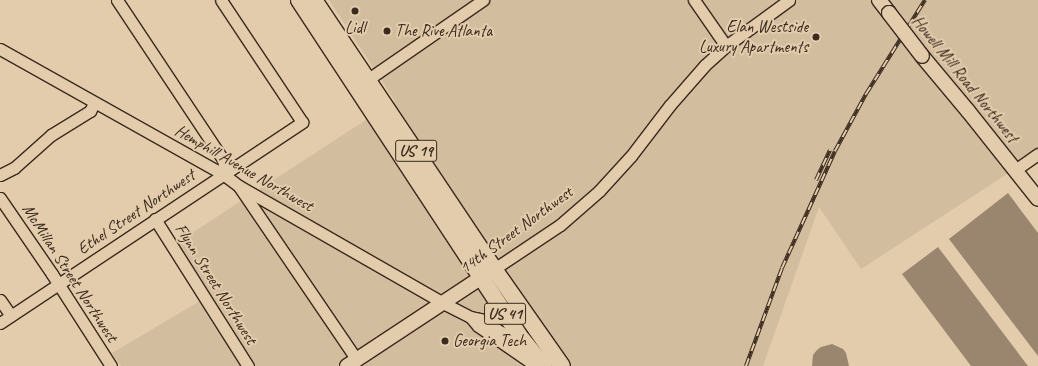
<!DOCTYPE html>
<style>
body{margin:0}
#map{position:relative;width:1038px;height:366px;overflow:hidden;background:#e3ccac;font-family:Caveat,sans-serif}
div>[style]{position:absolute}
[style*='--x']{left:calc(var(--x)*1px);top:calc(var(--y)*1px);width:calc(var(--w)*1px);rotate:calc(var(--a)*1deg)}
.built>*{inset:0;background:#d3bd9f}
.water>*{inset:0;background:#9a866e}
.roads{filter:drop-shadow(1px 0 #3b2a1e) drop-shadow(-1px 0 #3b2a1e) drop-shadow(0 1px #3b2a1e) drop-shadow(0 -1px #3b2a1e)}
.minor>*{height:11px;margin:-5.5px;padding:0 5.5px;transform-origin:5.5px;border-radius:5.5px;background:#e3ccac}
.major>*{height:14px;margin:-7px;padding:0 7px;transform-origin:7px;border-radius:7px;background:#e3ccac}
.highway>*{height:16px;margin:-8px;padding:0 8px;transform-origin:8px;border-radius:8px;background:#e3ccac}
.rail>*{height:4px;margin-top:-2px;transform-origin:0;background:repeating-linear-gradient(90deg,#e3ccac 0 8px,#3b2a1e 0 16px);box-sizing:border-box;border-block:1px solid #3b2a1e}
.bridges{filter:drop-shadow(1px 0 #3b2a1e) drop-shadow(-1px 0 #3b2a1e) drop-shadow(0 1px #3b2a1e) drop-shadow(0 -1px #3b2a1e)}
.major-bridge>*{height:14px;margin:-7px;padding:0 7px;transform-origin:7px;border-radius:7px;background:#e3ccac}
.dots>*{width:11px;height:11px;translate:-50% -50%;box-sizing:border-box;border:2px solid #e3ccac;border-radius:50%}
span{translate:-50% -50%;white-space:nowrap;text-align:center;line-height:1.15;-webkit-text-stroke:4px #e3ccac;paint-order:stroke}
.shield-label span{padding:1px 3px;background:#e3ccac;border:1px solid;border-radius:3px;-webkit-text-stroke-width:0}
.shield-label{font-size:16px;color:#3b2a1e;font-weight:700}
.poi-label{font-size:17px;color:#3b2a1e}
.right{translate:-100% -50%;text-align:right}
.left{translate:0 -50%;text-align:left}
.street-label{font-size:17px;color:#3b2a1e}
</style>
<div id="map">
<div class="built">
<div style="clip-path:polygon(329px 0,1038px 0,1038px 154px,861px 269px,819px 207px,763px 366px,121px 366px,112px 353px,210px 295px,175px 244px,395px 101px)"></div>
</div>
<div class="water">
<div style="clip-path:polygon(1008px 193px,1038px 233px,1038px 356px,949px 239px)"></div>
<div style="clip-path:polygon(938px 247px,1028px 366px,971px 366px,902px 274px)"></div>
<div style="clip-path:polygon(832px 344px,843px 349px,846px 353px,849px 366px,812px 366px,813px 355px,817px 350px,821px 347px)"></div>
</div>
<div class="roads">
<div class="minor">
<div style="--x:117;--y:0;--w:193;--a:56.4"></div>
<div style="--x:224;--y:161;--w:13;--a:94"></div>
<div style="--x:694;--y:0;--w:56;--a:55.2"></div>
<div style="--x:0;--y:49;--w:256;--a:29.3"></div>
<div style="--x:223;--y:174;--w:20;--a:37"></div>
<div style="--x:239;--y:186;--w:235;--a:29.8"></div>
<div style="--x:443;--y:303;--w:30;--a:27"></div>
<div style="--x:470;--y:317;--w:10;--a:11"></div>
<div style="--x:480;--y:319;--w:53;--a:31.9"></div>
<div style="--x:367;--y:80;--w:141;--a:-34.6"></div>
<div style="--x:1015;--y:170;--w:28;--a:-35"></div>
<div style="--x:0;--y:175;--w:16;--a:-27"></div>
<div style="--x:14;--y:168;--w:50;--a:-41.7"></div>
<div style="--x:51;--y:135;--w:46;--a:-31.6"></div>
<div style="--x:90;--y:111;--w:9;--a:-63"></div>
<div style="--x:240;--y:188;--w:208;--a:55.8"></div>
<div style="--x:0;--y:198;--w:92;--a:55.6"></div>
<div style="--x:52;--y:274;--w:109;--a:57.3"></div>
<div style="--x:155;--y:219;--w:174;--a:57.7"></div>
<div style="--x:494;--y:269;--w:79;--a:-33.7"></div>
<div style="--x:560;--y:225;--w:52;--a:-41.1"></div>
<div style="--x:599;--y:191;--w:47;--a:-47.6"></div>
<div style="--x:631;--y:156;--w:64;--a:-52.6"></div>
<div style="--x:670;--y:105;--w:53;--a:-48.8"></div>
<div style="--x:705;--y:65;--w:28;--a:-42"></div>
<div style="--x:726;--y:46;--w:78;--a:-36.1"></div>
<div style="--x:0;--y:300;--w:19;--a:55"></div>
<div style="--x:472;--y:319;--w:9;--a:49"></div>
<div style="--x:478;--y:326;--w:70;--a:34.6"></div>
<div style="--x:0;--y:323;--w:363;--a:-33.6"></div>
<div style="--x:302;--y:122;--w:146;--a:-123.6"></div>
</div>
<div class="major">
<div style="--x:879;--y:0;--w:16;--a:52"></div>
<div style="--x:922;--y:56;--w:72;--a:50.1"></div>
<div style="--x:968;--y:111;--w:112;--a:51.5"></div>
<div style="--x:347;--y:366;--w:173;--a:-33.4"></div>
</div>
<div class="highway">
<div style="--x:299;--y:0;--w:406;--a:56.7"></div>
<div style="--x:522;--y:339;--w:35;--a:51"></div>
<div style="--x:314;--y:0;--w:324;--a:56.2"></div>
<div style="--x:494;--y:269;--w:118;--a:55"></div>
</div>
</div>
<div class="rail">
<div style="--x:816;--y:180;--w:33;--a:-65"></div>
<div style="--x:746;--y:366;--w:104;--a:-69.8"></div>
<div style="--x:782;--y:268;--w:128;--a:-65.6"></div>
<div style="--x:835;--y:151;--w:65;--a:-61.5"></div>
<div style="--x:866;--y:94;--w:111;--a:-57.9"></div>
</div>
<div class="bridges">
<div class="major-bridge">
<div style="--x:889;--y:13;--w:54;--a:52.5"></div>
</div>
</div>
<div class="dots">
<div style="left:355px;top:11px;background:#3b2a1e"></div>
<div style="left:387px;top:31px;background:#3b2a1e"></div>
<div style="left:816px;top:37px;background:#3b2a1e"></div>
<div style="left:445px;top:341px;background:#3b2a1e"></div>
</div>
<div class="shield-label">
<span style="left:416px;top:151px">US 19</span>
<span style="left:505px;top:314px">US 41</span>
</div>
<div class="poi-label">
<span class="right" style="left:808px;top:37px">Elan Westside<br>Luxury Apartments</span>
<span style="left:355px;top:28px">Lidl</span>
<span class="left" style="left:395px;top:31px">The Rive Atlanta</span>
<span class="left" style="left:453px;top:341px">Georgia Tech</span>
</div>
<div class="street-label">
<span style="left:965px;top:79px;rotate:51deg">Howell Mill Road Northwest</span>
<span style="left:244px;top:168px;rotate:30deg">Hemphill Avenue Northwest</span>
<span style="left:136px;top:212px;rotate:-34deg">Ethel Street Northwest</span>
<span style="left:516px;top:230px;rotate:-36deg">14th Street Northwest</span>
<span style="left:70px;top:273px;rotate:57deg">McMillan Street Northwest</span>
<span style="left:216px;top:284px;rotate:58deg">Flynn Street Northwest</span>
</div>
</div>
